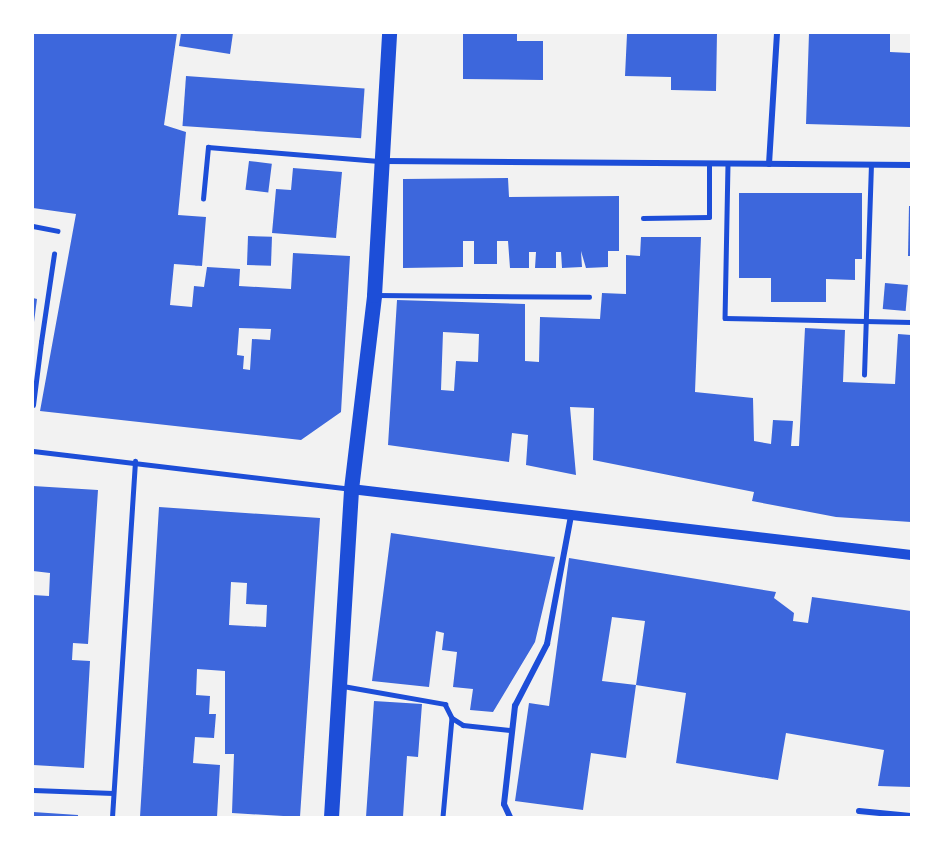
<!DOCTYPE html>
<style>
body{margin:0}
#map{position:relative;width:944px;height:850px;overflow:hidden;background:#f2f2f2;font-family:"Fira Sans Condensed",sans-serif}
div>[style]{position:absolute}
[style*='--x']{left:calc(var(--x)*1px);top:calc(var(--y)*1px);width:calc(var(--w)*1px);rotate:calc(var(--a)*1deg)}
.building>*{inset:0;background:#3d67dc;transform-origin:0 0}
.service>*{height:4.5px;margin:-2.25px;padding:0 2.25px;transform-origin:2.25px;border-radius:2.25px;background:#1d4ed8}
.pedestrian>*{height:5px;margin:-2.5px;padding:0 2.5px;transform-origin:2.5px;border-radius:2.5px;background:#1d4ed8}
.minor>*{height:6px;margin:-3px;padding:0 3px;transform-origin:3px;border-radius:3px;background:#1d4ed8}
.tertiary>*{height:10px;margin:-5px;padding:0 5px;transform-origin:5px;border-radius:5px;background:#1d4ed8}
.primary>*{height:15px;margin:-7.5px;padding:0 7.5px;transform-origin:7.5px;border-radius:7.5px;background:#1d4ed8}
span{translate:-50% -50%;white-space:nowrap;text-align:center;line-height:1.15;-webkit-text-stroke:6px #fff;paint-order:stroke}
.frame{position:absolute;inset:0;border:34px solid #fff;pointer-events:none}
</style>
<div id="map">
<div class="building">
<div style="clip-path:polygon(evenodd,33px 33px,177px 33px,164px 125px,186px 132px,178px 215px,206px 217px,202px 266px,174px 264px,170px 305px,192px 307px,194px 286px,204px 287px,207px 267px,240px 269px,239px 286px,291px 289px,293px 253px,350px 256px,341px 412px,301px 440px,40px 411px,76px 214px,33px 208px,33px 33px,239px 328px,271px 329px,270px 340px,252px 339px,250px 370px,243px 369px,244px 356px,237px 355px,239px 328px)"></div>
<div style="clip-path:polygon(181px 33px,233px 33px,230px 54px,179px 46px)"></div>
<div style="clip-path:polygon(463px 33px,517px 33px,517px 41px,543px 41px,543px 80px,463px 79px)"></div>
<div style="clip-path:polygon(717px 33px,716px 91px,671px 90px,671px 77px,625px 76px,627px 34px)"></div>
<div style="clip-path:polygon(809px 33px,890px 33px,890px 52px,911px 53px,911px 127px,806px 124px)"></div>
<div style="left:186px;top:76px;width:179px;height:50px;rotate:4deg"></div>
<div style="left:249px;top:161px;width:23px;height:29px;rotate:7deg"></div>
<div style="clip-path:polygon(293px 168px,342px 172px,336px 238px,272px 233px,276px 189px,291px 190px)"></div>
<div style="clip-path:polygon(508px 178px,509px 197px,619px 196px,619px 251px,608px 251px,608px 267px,586px 268px,581px 251px,582px 267px,562px 268px,561px 252px,556px 252px,556px 268px,535px 268px,536px 252px,529px 252px,529px 268px,510px 268px,508px 241px,497px 241px,497px 264px,474px 264px,474px 241px,463px 241px,463px 267px,403px 268px,403px 179px)"></div>
<div style="clip-path:polygon(739px 193px,862px 193px,862px 259px,855px 259px,855px 280px,826px 279px,826px 302px,771px 302px,771px 278px,739px 278px)"></div>
<div style="clip-path:polygon(909px 206px,911px 206px,911px 256px,908px 256px)"></div>
<div style="left:248px;top:236px;width:24px;height:29px;rotate:2deg"></div>
<div style="clip-path:polygon(evenodd,641px 237px,701px 237px,695px 392px,753px 398px,754px 441px,771px 444px,773px 420px,793px 421px,791px 446px,799px 446px,805px 328px,845px 330px,843px 382px,895px 384px,898px 334px,911px 335px,911px 522px,836px 517px,752px 501px,754px 492px,593px 460px,594px 408px,570px 407px,576px 475px,526px 465px,528px 435px,512px 433px,509px 462px,388px 445px,397px 300px,525px 304px,525px 361px,539px 362px,540px 317px,600px 319px,602px 293px,626px 294px,626px 255px,640px 256px,641px 237px,443px 332px,479px 334px,478px 362px,456px 361px,454px 391px,441px 390px,443px 332px)"></div>
<div style="left:885px;top:283px;width:23px;height:26px;rotate:5deg"></div>
<div style="clip-path:polygon(33px 298px,37px 299px,34px 322px,33px 322px)"></div>
<div style="clip-path:polygon(33px 486px,98px 490px,88px 644px,73px 643px,72px 660px,90px 661px,84px 768px,33px 765px,33px 595px,49px 596px,50px 573px,33px 571px)"></div>
<div style="clip-path:polygon(evenodd,159px 507px,320px 518px,300px 817px,232px 813px,234px 754px,225px 754px,225px 671px,197px 669px,196px 695px,210px 696px,209px 714px,216px 714px,214px 738px,195px 737px,193px 763px,220px 765px,217px 817px,140px 817px,159px 507px,231px 582px,247px 583px,246px 604px,267px 605px,266px 627px,229px 625px,231px 582px)"></div>
<div style="clip-path:polygon(391px 533px,555px 557px,535px 642px,493px 712px,470px 710px,473px 689px,453px 687px,457px 652px,442px 650px,444px 633px,436px 631px,429px 687px,372px 681px)"></div>
<div style="clip-path:polygon(569px 558px,776px 592px,774px 598px,794px 613px,793px 621px,808px 623px,812px 597px,911px 611px,911px 787px,878px 786px,884px 750px,786px 733px,778px 780px,676px 763px,686px 693px,636px 685px,645px 621px,612px 617px,602px 681px,636px 685px,626px 758px,591px 753px,583px 810px,515px 801px,529px 703px,549px 706px)"></div>
<div style="clip-path:polygon(374px 701px,422px 704px,418px 757px,407px 756px,403px 817px,366px 817px)"></div>
<div style="clip-path:polygon(33px 812px,78px 815px,78px 817px,33px 817px)"></div>
</div>
<div class="service">
<div style="--x:728;--y:164;--w:154;--a:91.1"></div>
<div style="--x:725;--y:318;--w:186;--a:1.2"></div>
<div style="--x:203;--y:199;--w:52;--a:-84.5"></div>
<div style="--x:208;--y:147;--w:171;--a:4.7"></div>
<div style="--x:643;--y:218;--w:66;--a:-0.9"></div>
<div style="--x:709;--y:217;--w:53;--a:-90"></div>
<div style="--x:33;--y:226;--w:25;--a:11"></div>
<div style="--x:377;--y:295;--w:212;--a:0.5"></div>
<div style="--x:41;--y:342;--w:89;--a:-81.6"></div>
<div style="--x:864;--y:375;--w:210;--a:-88.1"></div>
<div style="--x:343;--y:686;--w:104;--a:10"></div>
<div style="--x:445;--y:704;--w:16;--a:63"></div>
<div style="--x:452;--y:718;--w:99;--a:95.2"></div>
<div style="--x:452;--y:718;--w:13;--a:32"></div>
<div style="--x:463;--y:725;--w:47;--a:6.1"></div>
</div>
<div class="pedestrian">
<div style="--x:33;--y:405;--w:64;--a:-82.8"></div>
<div style="--x:33;--y:451;--w:319;--a:6.8"></div>
<div style="--x:33;--y:790;--w:80;--a:2.1"></div>
<div style="--x:112;--y:817;--w:357;--a:-86.3"></div>
</div>
<div class="minor">
<div style="--x:384;--y:161;--w:527;--a:0.43"></div>
<div style="--x:769;--y:164;--w:131;--a:-86.5"></div>
<div style="--x:859;--y:811;--w:52;--a:5.5"></div>
<div style="--x:510;--y:817;--w:14;--a:-115"></div>
<div style="--x:504;--y:804;--w:99;--a:-83.6"></div>
<div style="--x:515;--y:706;--w:70;--a:-62.7"></div>
<div style="--x:547;--y:644;--w:130;--a:-79.4"></div>
</div>
<div class="tertiary">
<div style="--x:351;--y:489;--w:564;--a:6.72"></div>
</div>
<div class="primary">
<div style="--x:331;--y:817;--w:329;--a:-86.5"></div>
<div style="--x:351;--y:489;--w:195;--a:-83.2"></div>
<div style="--x:374;--y:295;--w:262;--a:-86.7"></div>
</div>
<div class="frame"></div>
</div>
